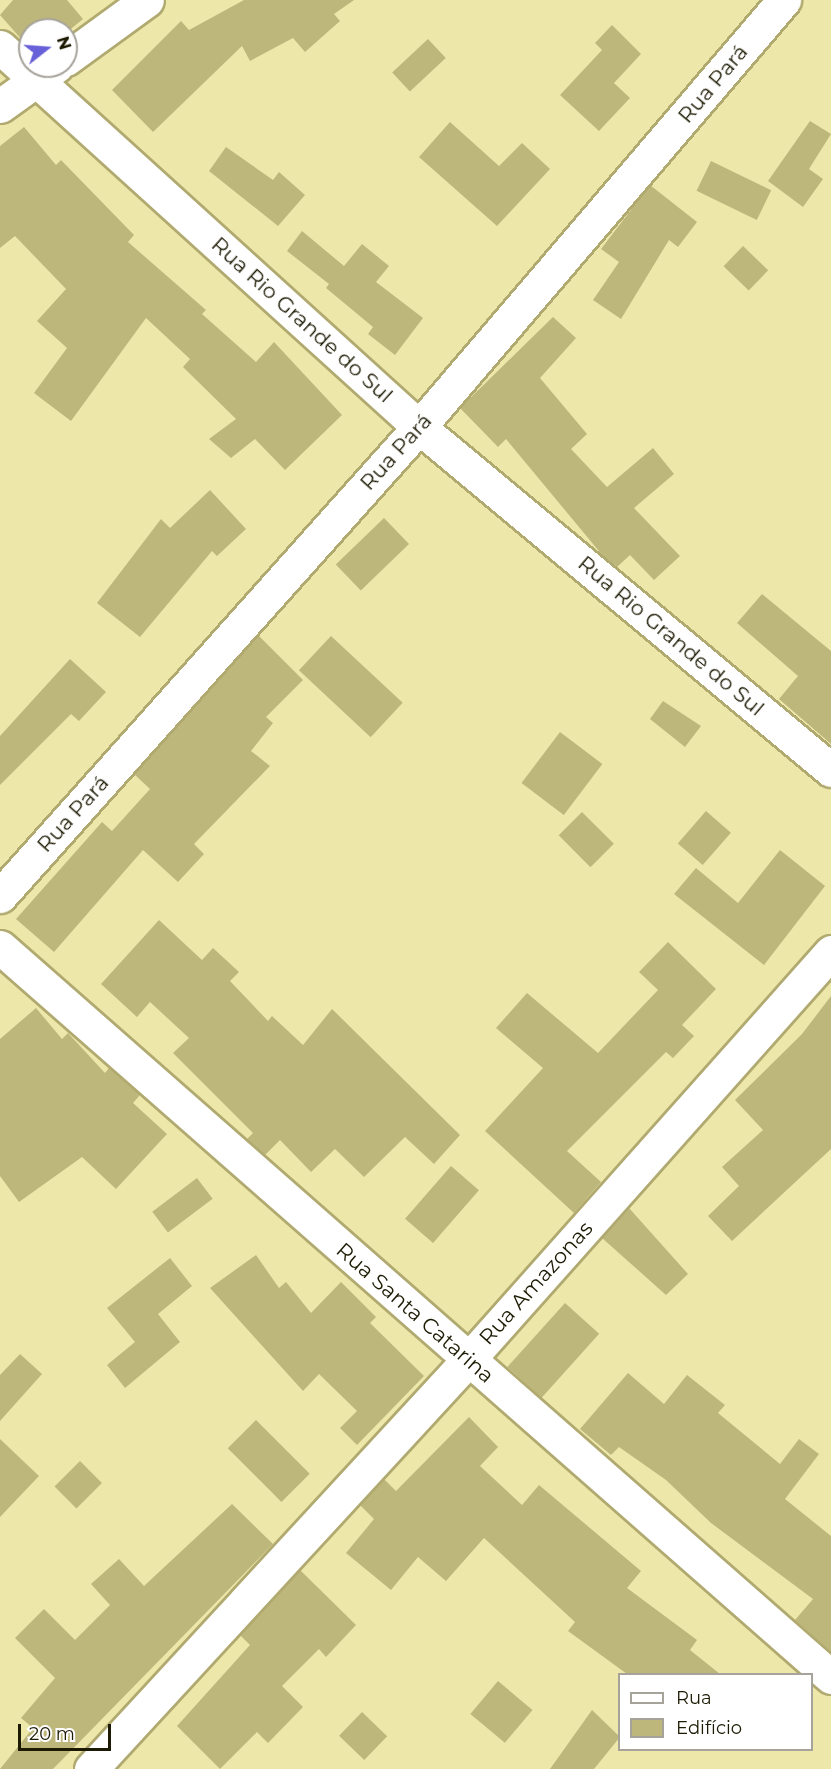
<!DOCTYPE html>
<meta charset="utf-8">
<style>
body{margin:0}
#map{position:relative;width:831px;height:1769px;overflow:hidden;background:#eee7aa;font-family:Montserrat,sans-serif}
div>[style]{position:absolute}
[style*='--x']{left:calc(var(--x)*1px);top:calc(var(--y)*1px);width:calc(var(--w)*1px);rotate:calc(var(--a)*1deg)}
.building>*{inset:0;background:#beb77c;transform-origin:0 0}
.roads{filter:drop-shadow(2px 0 #b1aa70) drop-shadow(-2px 0 #b1aa70) drop-shadow(0 2px #b1aa70) drop-shadow(0 -2px #b1aa70)}
.minor>*{height:33px;margin:-16.5px;padding:0 16.5px;transform-origin:16.5px;border-radius:16.5px;background:#fff}
.tertiary>*{height:33px;margin:-16.5px;padding:0 16.5px;transform-origin:16.5px;border-radius:16.5px;background:#fff}
span{translate:-50% -50%;white-space:nowrap;text-align:center;line-height:1.15;-webkit-text-stroke:5px #fff;paint-order:stroke}
.street-label{font-size:21px;color:#1d1a03}
.legend{position:absolute;left:618px;top:1673px;width:195px;height:78px;box-sizing:border-box;background:#fff;border:2px solid #a5a39a;margin:0;padding:8px 10px;list-style:none;font-size:18px;color:#1d1a03}
.legend li{display:flex;align-items:center;gap:12px;height:30px}
.legend b{width:30px;border:2px solid #a5a39a}
.north{position:absolute;left:18px;top:18px;width:60px;height:60px;box-sizing:border-box;background:#fff;border:2px solid #a5a39a;border-radius:50%;rotate:73deg;font-size:16px;font-weight:700;line-height:24px;text-align:center;color:#1d1a03}
.north::after{content:'';display:block;margin:auto;width:21px;height:27px;background:#6860d9;clip-path:polygon(50% 0,100% 100%,50% 72%,0 100%)}
.scale{position:absolute;left:18px;top:1724px;width:93px;height:27px;box-sizing:border-box;border:3px solid #1d1a03;border-top:0;padding-left:8px;font-size:18px;line-height:21px;white-space:nowrap;color:#1d1a03;-webkit-text-stroke:4px #fff;paint-order:stroke}
</style>
<div id="map">
<div class="building">
<div style="clip-path:polygon(13px 0,67px 0,83px 19px,66px 33px,30px 30px,30px 49px,0 15px)"></div>
<div style="clip-path:polygon(244px 0,354px 0,334px 14px,340px 21px,305px 52px,293px 38px,250px 61px,242px 46px,153px 132px,112px 90px,181px 21px,189px 30px)"></div>
<div style="clip-path:polygon(612px 25px,641px 54px,614px 83px,630px 98px,599px 131px,560px 95px,602px 50px,595px 43px)"></div>
<div style="left:428px;top:39px;width:26px;height:49px;rotate:47deg"></div>
<div style="clip-path:polygon(810px 121px,831px 134px,809px 169px,823px 179px,803px 207px,768px 181px)"></div>
<div style="clip-path:polygon(450px 122px,499px 166px,522px 143px,550px 169px,497px 226px,419px 157px)"></div>
<div style="clip-path:polygon(24px 127px,56px 165px,61px 160px,134px 235px,128px 242px,206px 310px,202px 314px,256px 362px,274px 342px,342px 415px,285px 470px,255px 439px,231px 458px,209px 439px,236px 419px,183px 367px,190px 359px,146px 318px,71px 421px,34px 393px,67px 348px,37px 321px,66px 289px,15px 236px,0 248px,0 146px)"></div>
<div style="clip-path:polygon(226px 147px,273px 180px,279px 172px,305px 195px,278px 226px,209px 171px)"></div>
<div style="left:711px;top:161px;width:67px;height:33px;rotate:26deg"></div>
<div style="clip-path:polygon(650px 185px,697px 222px,678px 247px,669px 240px,621px 319px,593px 300px,619px 262px,601px 249px)"></div>
<div style="clip-path:polygon(302px 231px,344px 266px,362px 244px,389px 266px,376px 282px,423px 318px,395px 355px,368px 334px,373px 327px,326px 288px,329px 284px,287px 251px)"></div>
<div style="left:743px;top:246px;width:35px;height:28px;rotate:44deg"></div>
<div style="clip-path:polygon(553px 317px,576px 338px,540px 378px,587px 434px,571px 449px,607px 487px,653px 448px,674px 474px,634px 508px,680px 556px,654px 580px,630px 555px,617px 567px,603px 556px,506px 439px,498px 447px,460px 408px)"></div>
<div style="clip-path:polygon(210px 490px,246px 529px,217px 556px,212px 551px,140px 637px,97px 603px,161px 519px,170px 528px)"></div>
<div style="left:384px;top:518px;width:36px;height:67px;rotate:46deg"></div>
<div style="clip-path:polygon(762px 594px,831px 651px,831px 744px,779px 699px,798px 676px,737px 623px)"></div>
<div style="clip-path:polygon(258px 635px,303px 680px,266px 717px,273px 723px,251px 751px,270px 766px,194px 844px,204px 854px,178px 882px,143px 850px,54px 952px,16px 919px,102px 822px,112px 831px,150px 789px,134px 774px)"></div>
<div style="left:331px;top:636px;width:98px;height:47px;rotate:43deg"></div>
<div style="clip-path:polygon(70px 659px,106px 692px,79px 721px,71px 714px,0 785px,0 736px)"></div>
<div style="clip-path:polygon(663px 701px,701px 726px,685px 747px,650px 719px)"></div>
<div style="left:560px;top:732px;width:53px;height:64px;rotate:37deg"></div>
<div style="left:706px;top:811px;width:33px;height:43px;rotate:41deg"></div>
<div style="left:582px;top:812px;width:45px;height:33px;rotate:45deg"></div>
<div style="clip-path:polygon(780px 850px,825px 886px,764px 965px,674px 894px,696px 868px,738px 903px)"></div>
<div style="clip-path:polygon(159px 920px,202px 960px,213px 948px,239px 972px,230px 981px,268px 1021px,272px 1016px,303px 1045px,332px 1009px,460px 1135px,434px 1164px,405px 1137px,364px 1177px,335px 1149px,311px 1172px,280px 1140px,265px 1155px,247px 1139px,253px 1133px,173px 1053px,189px 1038px,150px 1002px,137px 1017px,101px 984px)"></div>
<div style="clip-path:polygon(668px 942px,716px 989px,682px 1025px,694px 1036px,673px 1058px,666px 1052px,567px 1151px,601px 1182px,574px 1213px,485px 1131px,543px 1068px,496px 1028px,527px 993px,598px 1053px,658px 990px,639px 972px)"></div>
<div style="clip-path:polygon(831px 996px,831px 1149px,732px 1241px,708px 1216px,739px 1186px,722px 1167px,763px 1130px,735px 1100px,802px 1034px)"></div>
<div style="clip-path:polygon(36px 1008px,62px 1039px,68px 1033px,105px 1073px,109px 1068px,140px 1095px,133px 1103px,167px 1134px,116px 1189px,82px 1157px,19px 1202px,0 1176px,0 1039px)"></div>
<div style="left:451px;top:1166px;width:37px;height:70px;rotate:41deg"></div>
<div style="left:197px;top:1178px;width:26px;height:56px;rotate:53deg"></div>
<div style="clip-path:polygon(629px 1208px,688px 1274px,666px 1295px,602px 1238px)"></div>
<div style="clip-path:polygon(256px 1255px,279px 1288px,286px 1282px,311px 1313px,341px 1282px,376px 1317px,370px 1323px,424px 1376px,357px 1445px,340px 1428px,357px 1411px,319px 1374px,303px 1391px,210px 1288px)"></div>
<div style="clip-path:polygon(170px 1258px,192px 1286px,158px 1314px,180px 1342px,125px 1388px,107px 1365px,135px 1342px,107px 1308px)"></div>
<div style="left:565px;top:1303px;width:46px;height:86px;rotate:42deg"></div>
<div style="clip-path:polygon(20px 1354px,42px 1374px,0 1421px,0 1375px)"></div>
<div style="clip-path:polygon(628px 1373px,664px 1404px,687px 1375px,725px 1405px,718px 1413px,780px 1464px,799px 1439px,819px 1454px,785px 1499px,831px 1536px,831px 1652px,795px 1620px,813px 1599px,711px 1523px,666px 1480px,619px 1447px,611px 1455px,580px 1429px)"></div>
<div style="clip-path:polygon(469px 1417px,498px 1447px,480px 1466px,522px 1505px,539px 1485px,641px 1571px,627px 1588px,697px 1640px,690px 1650px,720px 1674px,627px 1674px,568px 1631px,575px 1622px,484px 1538px,446px 1581px,418px 1557px,391px 1590px,346px 1553px,374px 1519px,360px 1505px,384px 1479px,396px 1491px)"></div>
<div style="left:256px;top:1420px;width:76px;height:40px;rotate:45deg"></div>
<div style="clip-path:polygon(0 1439px,39px 1476px,0 1517px)"></div>
<div style="left:80px;top:1461px;width:31px;height:36px;rotate:45deg"></div>
<div style="clip-path:polygon(232px 1504px,273px 1544px,53px 1769px,0 1769px,33px 1728px,21px 1718px,55px 1678px,15px 1638px,44px 1609px,75px 1640px,110px 1605px,91px 1584px,119px 1559px,144px 1586px)"></div>
<div style="clip-path:polygon(300px 1570px,356px 1625px,326px 1657px,319px 1649px,282px 1686px,303px 1707px,268px 1743px,257px 1732px,220px 1769px,177px 1726px,250px 1645px,240px 1635px)"></div>
<div style="left:498px;top:1681px;width:45px;height:43px;rotate:40deg"></div>
<div style="clip-path:polygon(592px 1710px,620px 1737px,594px 1769px,550px 1769px)"></div>
<div style="left:362px;top:1712px;width:35px;height:33px;rotate:44deg"></div>
</div>
<div class="roads">
<div class="minor">
<div style="--x:0;--y:47;--w:566;--a:42.21"></div>
<div style="--x:419;--y:427;--w:536;--a:39.78"></div>
<div style="--x:0;--y:896;--w:629;--a:-48.22"></div>
<div style="--x:419;--y:427;--w:562;--a:-49.48"></div>
<div style="--x:0;--y:947;--w:1106;--a:41.3"></div>
<div style="--x:91;--y:1769;--w:556;--a:-47.33"></div>
<div style="--x:468;--y:1360;--w:546;--a:-48.34"></div>
</div>
<div class="tertiary">
<div style="--x:66;--y:59;--w:100;--a:-36.1"></div>
<div style="--x:0;--y:106;--w:69;--a:-35.5"></div>
</div>
</div>
<div class="street-label">
<span style="left:713px;top:84px;rotate:-50deg">Rua Pará</span>
<span style="left:302px;top:320px;rotate:42deg">Rua Rio Grande do Sul</span>
<span style="left:396px;top:452px;rotate:-48deg">Rua Pará</span>
<span style="left:671px;top:636px;rotate:40deg">Rua Rio Grande do Sul</span>
<span style="left:73px;top:814px;rotate:-48deg">Rua Pará</span>
<span style="left:536px;top:1283px;rotate:-48deg">Rua Amazonas</span>
<span style="left:415px;top:1313px;rotate:41deg">Rua Santa Catarina</span>
</div>
<ul class="legend">
<li><b style="height:8px;background:#fff"></b>Rua</li>
<li><b style="height:16px;background:#beb77c"></b>Edifício</li>
</ul>
<div class="north">N</div>
<div class="scale">20 m</div>
</div>
